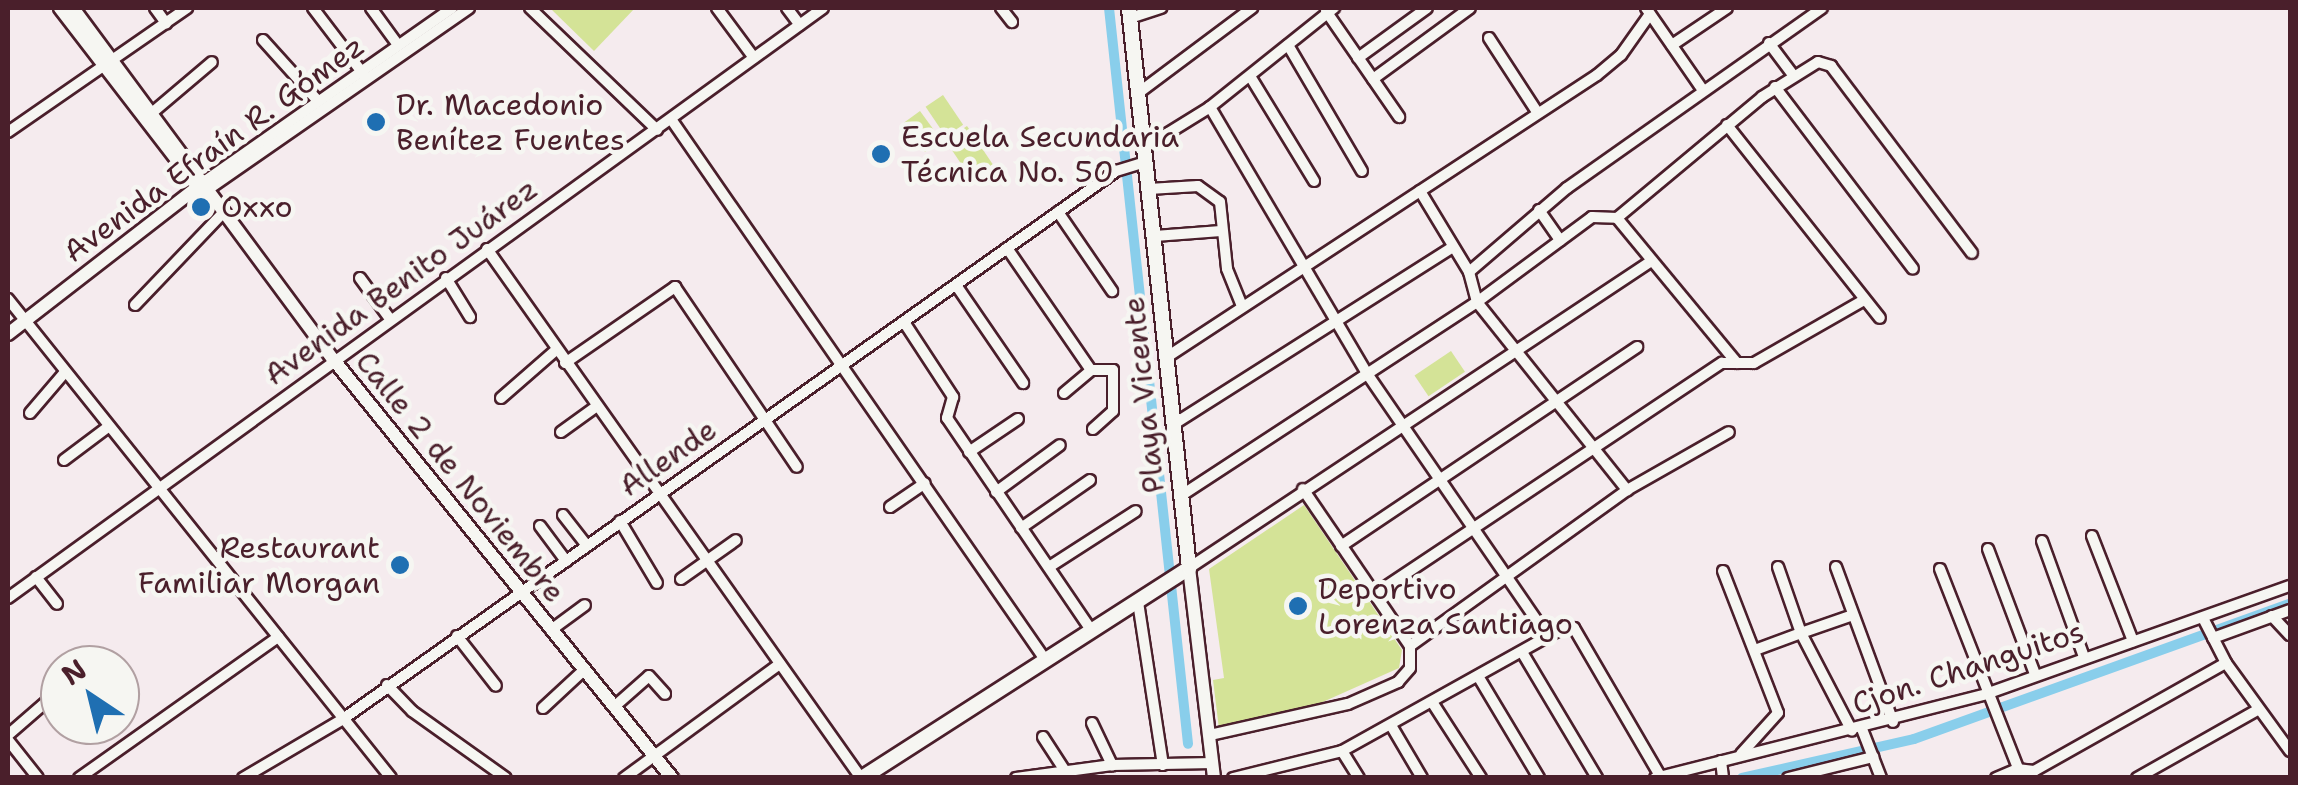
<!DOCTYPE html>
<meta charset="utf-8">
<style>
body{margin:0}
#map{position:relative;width:2298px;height:785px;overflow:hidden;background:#f5ebee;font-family:"Shantell Sans",sans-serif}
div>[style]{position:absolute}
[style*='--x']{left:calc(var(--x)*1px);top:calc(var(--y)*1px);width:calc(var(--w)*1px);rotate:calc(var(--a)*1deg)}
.green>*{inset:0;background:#d4e397;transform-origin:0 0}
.canal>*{height:10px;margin:-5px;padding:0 5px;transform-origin:5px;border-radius:5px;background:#89ceeb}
.roads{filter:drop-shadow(2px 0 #4a1f2b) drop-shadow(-2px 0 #4a1f2b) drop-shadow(0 2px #4a1f2b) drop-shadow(0 -2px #4a1f2b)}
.minor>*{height:10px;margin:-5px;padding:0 5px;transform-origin:5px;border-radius:5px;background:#f6f6f2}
.tertiary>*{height:12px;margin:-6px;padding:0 6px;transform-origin:6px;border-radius:6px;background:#f6f6f2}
.secondary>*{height:14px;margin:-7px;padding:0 7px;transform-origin:7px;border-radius:7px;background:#f6f6f2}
.dots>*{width:28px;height:28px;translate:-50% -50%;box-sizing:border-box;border:5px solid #f6f6f2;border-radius:50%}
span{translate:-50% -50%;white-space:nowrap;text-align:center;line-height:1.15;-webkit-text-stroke:9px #f6f6f2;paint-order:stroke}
.poi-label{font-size:30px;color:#4a1f2b}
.left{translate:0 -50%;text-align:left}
.right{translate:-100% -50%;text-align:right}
.street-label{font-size:30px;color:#4a1f2b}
.frame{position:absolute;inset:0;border:10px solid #4a1f2b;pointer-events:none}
.north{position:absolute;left:40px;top:645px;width:100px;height:100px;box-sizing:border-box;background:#f6f6f2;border:2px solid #b1a0a2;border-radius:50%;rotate:325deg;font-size:28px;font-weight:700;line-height:40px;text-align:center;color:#4a1f2b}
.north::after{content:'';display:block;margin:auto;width:35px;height:45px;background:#1f6fb2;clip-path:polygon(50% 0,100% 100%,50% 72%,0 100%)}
</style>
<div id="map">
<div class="green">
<div style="clip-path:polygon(550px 8px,635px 8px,594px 51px)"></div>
<div style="left:943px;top:95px;width:36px;height:21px;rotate:56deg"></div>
<div style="left:920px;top:111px;width:36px;height:20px;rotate:54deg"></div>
<div style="left:967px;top:126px;width:46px;height:26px;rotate:56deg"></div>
<div style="left:1451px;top:351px;width:25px;height:44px;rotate:56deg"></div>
<div style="clip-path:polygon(1304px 505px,1402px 650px,1399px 668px,1307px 709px,1219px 729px,1213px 680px,1224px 678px,1209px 569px)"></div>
</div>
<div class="canal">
<div style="--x:1109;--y:8;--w:740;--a:83.87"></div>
<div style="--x:1742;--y:778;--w:176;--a:-12.8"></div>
<div style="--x:1914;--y:739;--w:400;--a:-19.8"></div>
</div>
<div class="roads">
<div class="minor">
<div style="--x:155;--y:8;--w:19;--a:54"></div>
<div style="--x:313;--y:8;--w:84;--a:52.7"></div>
<div style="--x:371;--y:8;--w:46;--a:53.9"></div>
<div style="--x:530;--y:8;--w:176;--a:43.8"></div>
<div style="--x:717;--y:8;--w:62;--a:53.5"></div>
<div style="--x:787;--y:8;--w:21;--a:53"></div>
<div style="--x:1001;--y:8;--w:18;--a:52"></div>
<div style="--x:1646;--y:8;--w:98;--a:55.3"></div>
<div style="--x:1326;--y:11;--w:129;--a:55.4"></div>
<div style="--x:1130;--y:18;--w:33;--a:-18"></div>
<div style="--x:1489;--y:38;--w:88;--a:57"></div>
<div style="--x:263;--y:40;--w:81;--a:48"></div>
<div style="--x:1769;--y:43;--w:39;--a:53"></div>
<div style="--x:1288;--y:45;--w:146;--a:59.6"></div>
<div style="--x:1672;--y:45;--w:66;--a:-33.9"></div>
<div style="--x:1358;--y:58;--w:85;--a:-35.9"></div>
<div style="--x:1250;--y:76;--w:123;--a:58.6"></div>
<div style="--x:1373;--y:79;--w:120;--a:-36.2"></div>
<div style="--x:1775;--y:87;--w:228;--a:52.8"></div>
<div style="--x:1137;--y:94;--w:144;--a:-36.8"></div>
<div style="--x:1210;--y:107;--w:311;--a:59.5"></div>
<div style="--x:1368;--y:375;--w:302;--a:55.5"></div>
<div style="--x:153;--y:112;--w:77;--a:-40.3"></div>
<div style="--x:671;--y:119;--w:659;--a:55.32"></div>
<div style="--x:1727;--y:125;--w:246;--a:51.6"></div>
<div style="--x:8;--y:132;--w:218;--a:-34.7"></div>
<div style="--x:1144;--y:148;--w:78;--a:-31.8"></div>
<div style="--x:1210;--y:107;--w:159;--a:-38.6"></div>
<div style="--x:205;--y:181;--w:302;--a:-35"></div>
<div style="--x:1149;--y:189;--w:49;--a:-3.5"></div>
<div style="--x:1198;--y:186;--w:27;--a:36"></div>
<div style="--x:1220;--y:202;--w:67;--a:84"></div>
<div style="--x:1227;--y:269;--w:40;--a:68"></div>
<div style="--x:1420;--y:191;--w:95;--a:58.8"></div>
<div style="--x:1469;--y:272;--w:31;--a:75"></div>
<div style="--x:1477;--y:302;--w:241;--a:51.4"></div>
<div style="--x:203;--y:193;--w:324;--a:-34.8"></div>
<div style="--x:1539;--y:210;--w:37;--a:55"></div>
<div style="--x:1058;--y:212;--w:96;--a:55.6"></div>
<div style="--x:1617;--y:218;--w:188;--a:50.4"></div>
<div style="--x:1155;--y:236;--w:66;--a:-4.3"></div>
<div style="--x:1007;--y:248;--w:148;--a:55.5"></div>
<div style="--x:487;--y:249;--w:648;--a:54.74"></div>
<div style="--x:1469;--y:272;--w:129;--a:-40.6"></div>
<div style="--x:1567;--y:188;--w:312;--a:-35.2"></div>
<div style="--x:360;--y:278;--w:51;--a:53.8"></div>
<div style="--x:446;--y:278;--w:46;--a:58.4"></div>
<div style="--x:956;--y:285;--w:119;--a:55.6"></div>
<div style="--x:8;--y:299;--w:613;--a:51.35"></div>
<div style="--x:135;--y:305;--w:126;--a:-46.3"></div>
<div style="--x:904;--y:322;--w:90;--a:56.8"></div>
<div style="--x:953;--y:397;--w:22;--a:106"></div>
<div style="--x:947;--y:418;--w:258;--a:55.8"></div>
<div style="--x:1167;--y:357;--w:514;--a:-33.26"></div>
<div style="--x:1597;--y:75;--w:31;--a:-40"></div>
<div style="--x:1621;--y:55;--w:50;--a:-54.7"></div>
<div style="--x:565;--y:363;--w:134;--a:-34.6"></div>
<div style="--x:675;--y:287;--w:217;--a:55.9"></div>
<div style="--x:1064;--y:393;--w:35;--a:-40"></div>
<div style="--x:1091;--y:370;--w:22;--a:0"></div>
<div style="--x:1113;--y:370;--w:41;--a:90"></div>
<div style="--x:1113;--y:411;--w:27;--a:138"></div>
<div style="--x:501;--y:398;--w:73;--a:-41.1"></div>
<div style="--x:30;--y:413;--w:54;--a:-49.5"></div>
<div style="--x:1174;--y:424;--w:328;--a:-32.4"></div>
<div style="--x:561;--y:432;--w:44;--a:-35.8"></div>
<div style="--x:969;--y:452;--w:59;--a:-34"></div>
<div style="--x:64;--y:460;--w:55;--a:-36.9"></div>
<div style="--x:996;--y:492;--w:79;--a:-36.3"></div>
<div style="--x:1182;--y:495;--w:353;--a:-33.2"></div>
<div style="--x:1477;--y:302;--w:143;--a:-36.5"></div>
<div style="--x:1592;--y:217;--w:25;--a:2"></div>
<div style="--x:1617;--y:218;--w:189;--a:-39.8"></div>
<div style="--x:1762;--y:97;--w:66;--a:-32"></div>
<div style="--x:1818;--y:62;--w:14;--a:17"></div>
<div style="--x:1831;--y:66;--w:234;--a:53"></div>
<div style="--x:890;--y:507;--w:42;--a:-34.4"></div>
<div style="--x:563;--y:515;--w:39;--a:52"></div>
<div style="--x:620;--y:521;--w:72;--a:59.2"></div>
<div style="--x:540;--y:526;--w:44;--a:53.4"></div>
<div style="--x:1021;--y:528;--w:84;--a:-34.8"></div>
<div style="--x:2092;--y:536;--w:113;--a:68.7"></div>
<div style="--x:2042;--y:541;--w:123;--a:70.1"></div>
<div style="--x:1341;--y:546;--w:357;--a:-33.9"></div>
<div style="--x:1988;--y:549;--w:134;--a:69.4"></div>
<div style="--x:1049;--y:567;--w:103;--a:-32.8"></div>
<div style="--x:1778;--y:567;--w:70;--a:70.8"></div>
<div style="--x:1801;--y:633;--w:55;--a:-19.1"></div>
<div style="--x:1836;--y:567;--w:165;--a:69.8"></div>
<div style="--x:1189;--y:568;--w:553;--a:-33.58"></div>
<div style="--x:1940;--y:569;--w:225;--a:68.6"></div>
<div style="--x:1723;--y:571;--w:152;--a:68.8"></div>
<div style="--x:1778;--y:713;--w:55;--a:132.1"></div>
<div style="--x:36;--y:577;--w:34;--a:52"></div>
<div style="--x:681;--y:579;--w:67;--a:-35.3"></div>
<div style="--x:1375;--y:594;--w:417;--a:-33.7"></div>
<div style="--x:1722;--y:363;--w:32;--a:0"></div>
<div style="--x:1754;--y:363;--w:127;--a:-29.8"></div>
<div style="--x:8;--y:598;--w:1006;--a:-35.9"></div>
<div style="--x:1138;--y:602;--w:165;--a:81.3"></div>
<div style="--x:2272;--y:616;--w:26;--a:47"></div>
<div style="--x:2203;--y:618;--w:51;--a:62.9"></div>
<div style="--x:2226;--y:663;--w:109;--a:54"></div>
<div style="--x:551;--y:630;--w:42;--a:-36.3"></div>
<div style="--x:457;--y:636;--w:63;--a:52"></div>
<div style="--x:2213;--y:638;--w:82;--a:-20"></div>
<div style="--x:1410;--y:646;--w:267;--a:-35.7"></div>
<div style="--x:1627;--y:490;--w:117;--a:-29.6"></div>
<div style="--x:1755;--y:650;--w:49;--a:-20.3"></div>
<div style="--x:1801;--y:633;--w:110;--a:62.5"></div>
<div style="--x:1522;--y:652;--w:147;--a:59.2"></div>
<div style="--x:1478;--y:676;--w:119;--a:59.1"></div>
<div style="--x:387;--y:685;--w:36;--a:46"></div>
<div style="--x:412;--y:711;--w:115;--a:35.5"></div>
<div style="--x:1434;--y:705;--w:87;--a:57.2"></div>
<div style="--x:615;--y:706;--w:45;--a:-41.4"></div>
<div style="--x:649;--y:676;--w:24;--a:48"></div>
<div style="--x:543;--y:708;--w:56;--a:-42.8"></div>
<div style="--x:1092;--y:723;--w:47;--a:64.5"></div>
<div style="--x:1392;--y:727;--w:59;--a:59.5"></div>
<div style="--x:1862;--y:729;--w:53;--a:68.8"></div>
<div style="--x:8;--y:735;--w:69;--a:-40.9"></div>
<div style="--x:1210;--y:735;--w:141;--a:-12.7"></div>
<div style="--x:1348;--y:704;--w:55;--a:-23.7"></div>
<div style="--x:1398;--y:682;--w:18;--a:-49"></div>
<div style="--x:1410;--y:668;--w:22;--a:-90"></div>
<div style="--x:1410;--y:646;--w:190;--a:-124.3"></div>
<div style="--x:1043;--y:737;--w:38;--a:57"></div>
<div style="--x:8;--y:740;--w:48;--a:51.7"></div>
<div style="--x:1342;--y:751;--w:32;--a:58"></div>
<div style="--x:1721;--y:761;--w:17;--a:83"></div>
<div style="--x:79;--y:778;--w:244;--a:-35.3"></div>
<div style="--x:243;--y:778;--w:116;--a:-30.5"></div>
<div style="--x:343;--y:719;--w:948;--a:-35.33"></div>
<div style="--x:1116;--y:171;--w:31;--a:-17"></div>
<div style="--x:624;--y:778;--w:193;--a:-36.2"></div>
<div style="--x:1016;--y:778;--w:97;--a:-7.7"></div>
<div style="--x:1112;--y:765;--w:101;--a:-1.1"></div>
<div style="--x:1233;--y:778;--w:112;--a:-13.9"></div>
<div style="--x:1342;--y:751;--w:255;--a:-29.1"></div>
<div style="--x:1565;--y:627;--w:9;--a:6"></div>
<div style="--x:1574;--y:628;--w:171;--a:59.8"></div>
<div style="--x:1655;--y:778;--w:341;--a:-14.2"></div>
<div style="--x:1986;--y:694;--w:323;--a:-19.6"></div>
<div style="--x:1788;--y:778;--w:88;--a:-13.9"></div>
<div style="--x:1996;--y:778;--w:23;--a:-23"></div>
<div style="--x:2017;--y:769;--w:17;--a:7"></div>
<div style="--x:2034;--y:771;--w:220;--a:-29.4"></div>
<div style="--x:2137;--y:778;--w:138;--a:-29.5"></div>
</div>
<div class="tertiary">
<div style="--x:60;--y:8;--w:231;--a:52.4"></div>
<div style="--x:73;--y:8;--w:437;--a:53.5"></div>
<div style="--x:333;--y:359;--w:539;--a:51.02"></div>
<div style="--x:8;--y:334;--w:249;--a:-37.8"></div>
<div style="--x:1189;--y:568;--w:211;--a:83.2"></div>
</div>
<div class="secondary">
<div style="--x:862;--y:778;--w:389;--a:-32.7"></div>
<div style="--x:1189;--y:568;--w:563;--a:-96.12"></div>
</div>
</div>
<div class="dots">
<div style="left:376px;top:122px;background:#1f6fb2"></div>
<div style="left:881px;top:154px;background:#1f6fb2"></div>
<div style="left:201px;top:207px;background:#1f6fb2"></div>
<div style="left:400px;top:565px;background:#1f6fb2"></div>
<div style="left:1298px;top:606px;background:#1f6fb2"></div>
</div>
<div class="poi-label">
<span class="left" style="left:396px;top:122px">Dr. Macedonio<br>Benítez Fuentes</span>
<span class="left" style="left:901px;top:154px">Escuela Secundaria<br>Técnica No. 50</span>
<span class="left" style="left:221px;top:207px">Oxxo</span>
<span class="right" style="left:380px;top:565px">Restaurant<br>Familiar Morgan</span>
<span class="left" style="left:1318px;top:606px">Deportivo<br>Lorenza Santiago</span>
</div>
<div class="street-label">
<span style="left:214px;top:149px;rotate:-36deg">Avenida Efraín R. Gómez</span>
<span style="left:401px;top:282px;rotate:-36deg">Avenida Benito Juárez</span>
<span style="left:1144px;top:395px;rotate:-96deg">Playa Vicente</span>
<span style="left:668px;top:458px;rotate:-35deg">Allende</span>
<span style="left:460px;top:477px;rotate:51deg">Calle 2 de Noviembre</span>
<span style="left:1968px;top:668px;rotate:-18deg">Cjon. Changuitos</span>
</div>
<div class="frame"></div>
<div class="north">N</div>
</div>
